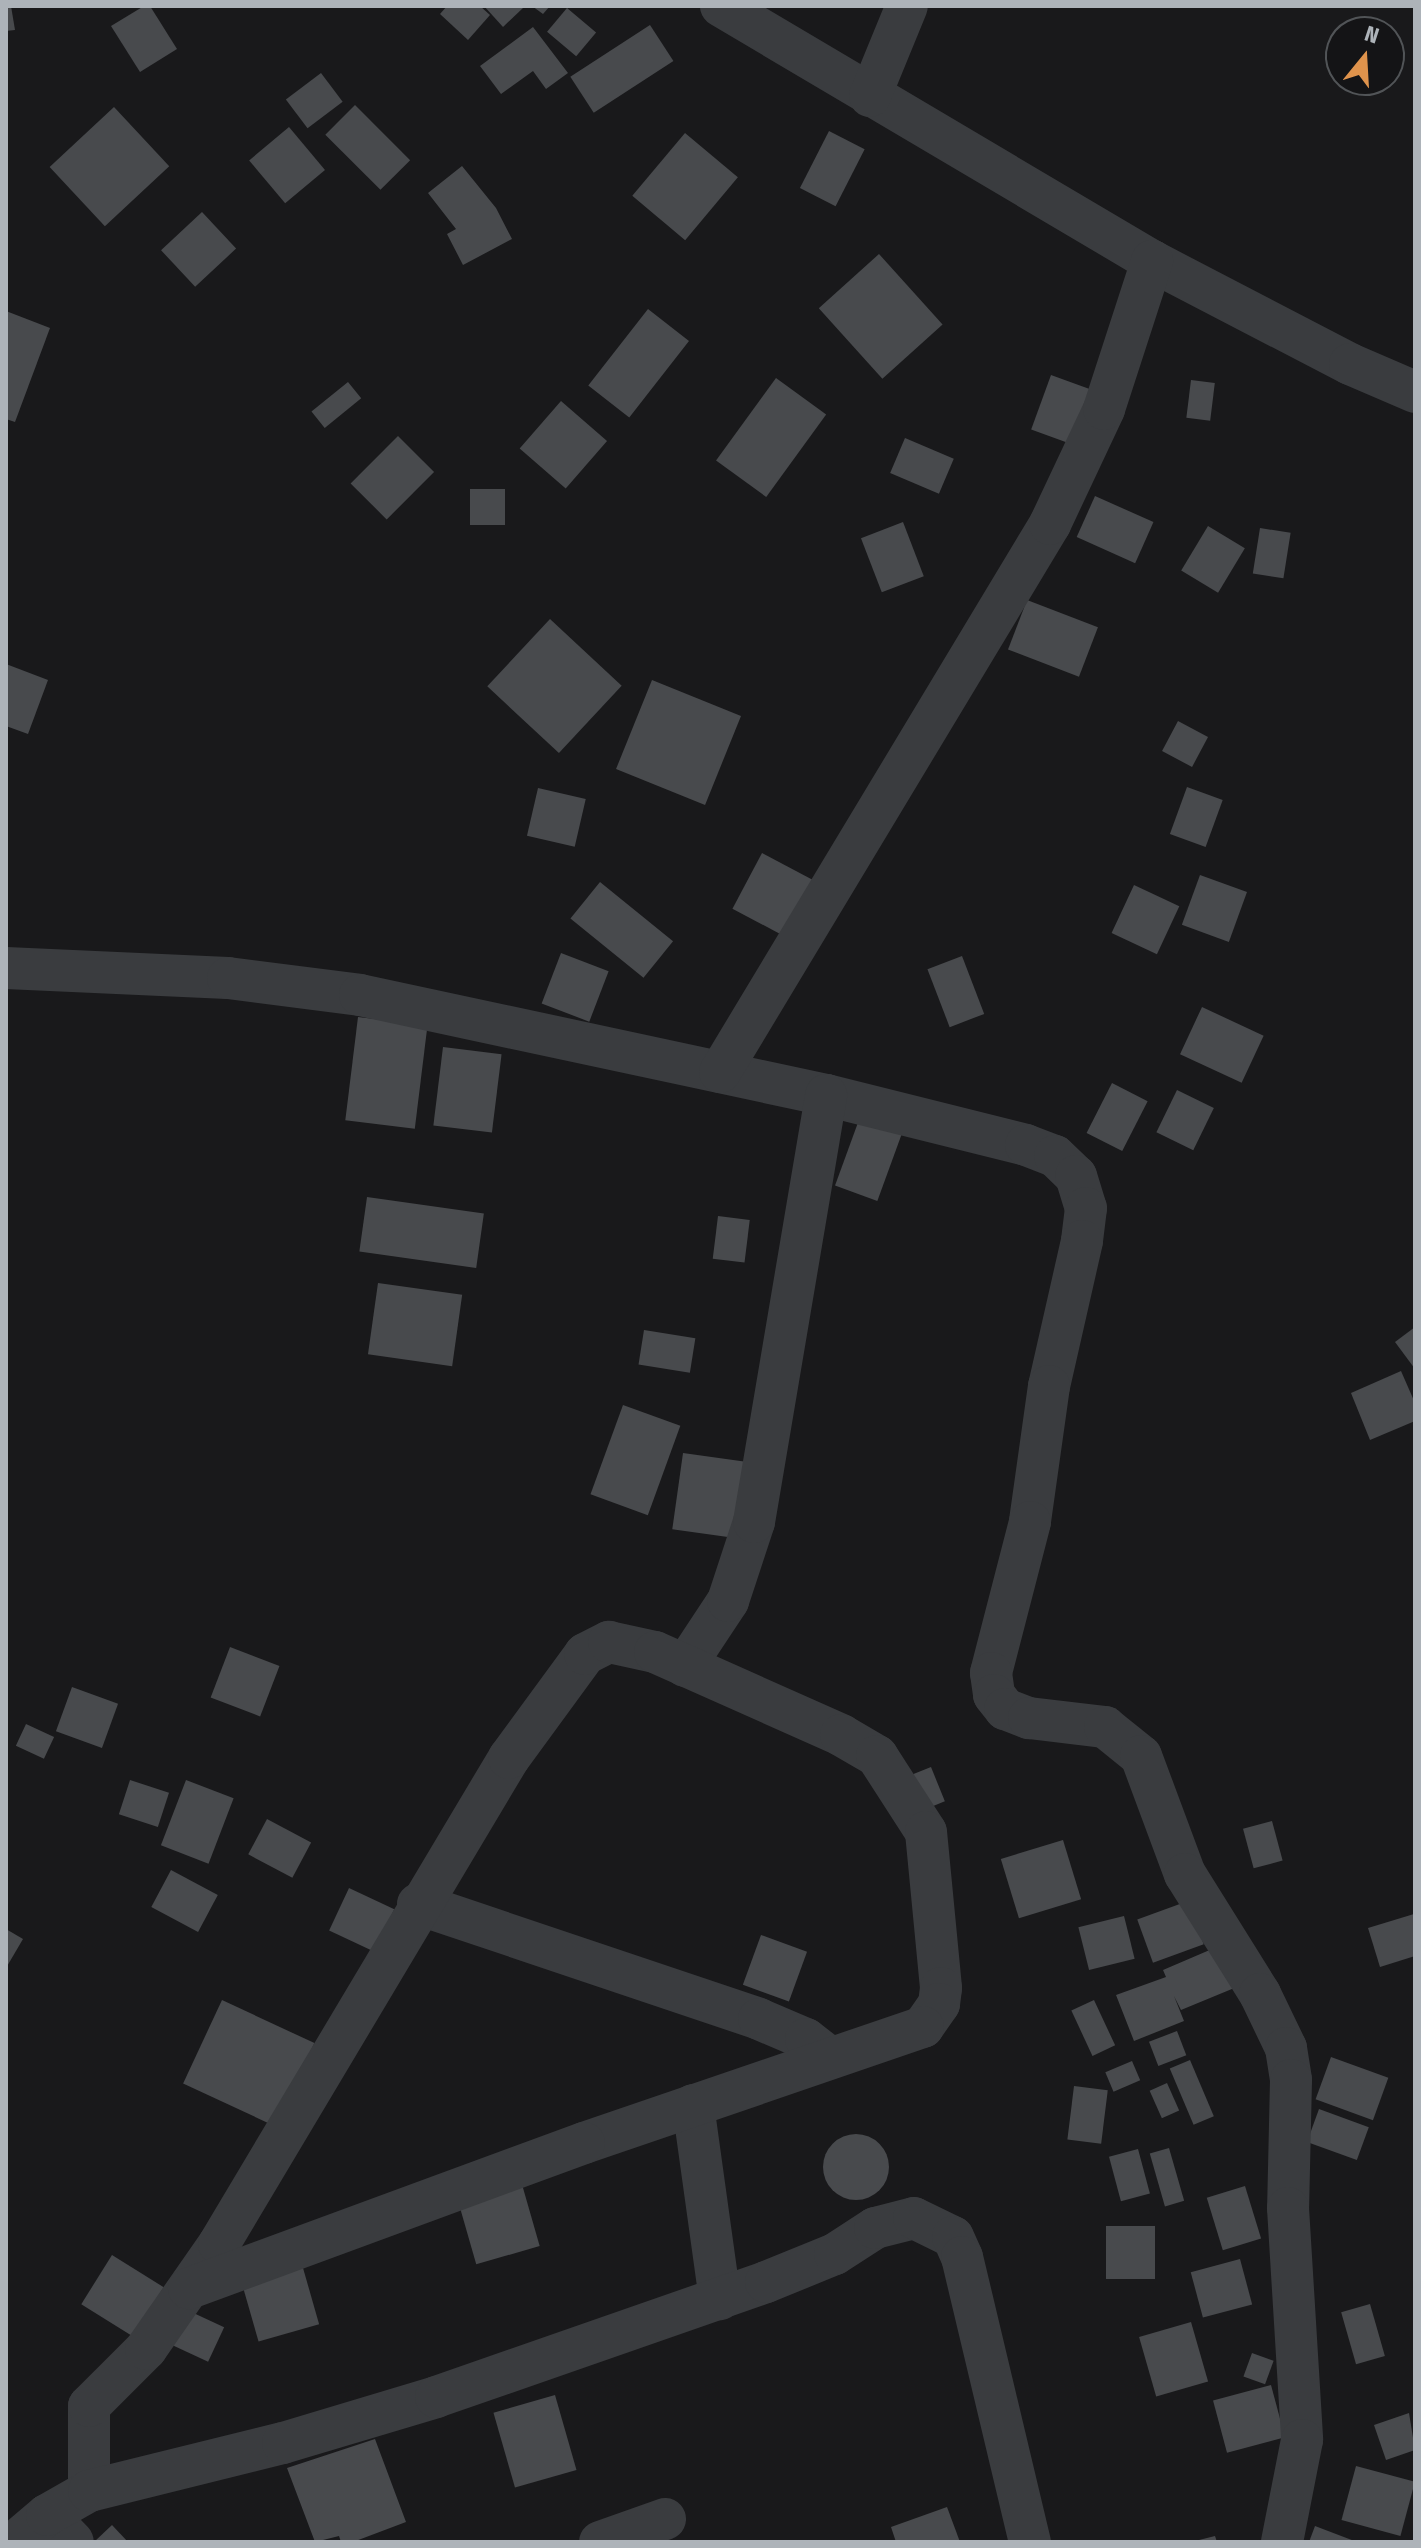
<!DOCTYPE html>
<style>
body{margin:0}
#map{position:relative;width:1421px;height:2548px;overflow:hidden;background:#19191b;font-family:"Fira Sans Condensed",sans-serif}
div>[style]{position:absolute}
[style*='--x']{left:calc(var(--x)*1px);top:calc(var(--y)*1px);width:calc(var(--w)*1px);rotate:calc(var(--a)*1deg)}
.building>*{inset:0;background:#484a4d;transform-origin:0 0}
.round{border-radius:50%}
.minor>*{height:42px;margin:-21px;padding:0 21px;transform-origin:21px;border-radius:21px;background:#3a3c3f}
span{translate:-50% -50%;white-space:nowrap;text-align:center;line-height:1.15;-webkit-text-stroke:8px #141416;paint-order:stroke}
.frame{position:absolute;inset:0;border:8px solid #adb3b9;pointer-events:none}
.north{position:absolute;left:1325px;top:16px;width:80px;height:80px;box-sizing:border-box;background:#141416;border:2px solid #515457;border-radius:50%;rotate:18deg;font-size:22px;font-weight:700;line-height:32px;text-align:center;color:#adb3b9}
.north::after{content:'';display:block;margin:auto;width:28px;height:36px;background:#df934c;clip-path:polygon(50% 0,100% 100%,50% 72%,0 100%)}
</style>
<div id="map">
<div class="building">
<div style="clip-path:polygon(6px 6px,11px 6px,15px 30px,6px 31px)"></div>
<div style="clip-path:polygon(144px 6px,150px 6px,177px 49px,140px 72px,111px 26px)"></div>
<div style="clip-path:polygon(447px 6px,480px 6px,490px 15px,468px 40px,440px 14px)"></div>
<div style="clip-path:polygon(484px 6px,521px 6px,523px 8px,503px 27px)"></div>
<div style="clip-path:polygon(532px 6px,550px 6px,543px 14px)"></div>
<div style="left:567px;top:8px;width:38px;height:31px;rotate:40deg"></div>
<div style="left:650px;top:25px;width:43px;height:95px;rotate:57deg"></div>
<div style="clip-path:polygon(533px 27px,568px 73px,546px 89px,533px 71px,501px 94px,480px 66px)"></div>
<div style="left:321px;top:73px;width:36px;height:44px;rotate:53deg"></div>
<div style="left:355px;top:105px;width:78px;height:42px;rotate:45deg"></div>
<div style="left:114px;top:107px;width:81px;height:88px;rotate:47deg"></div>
<div style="left:289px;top:127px;width:56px;height:52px;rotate:50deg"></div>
<div style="left:829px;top:131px;width:40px;height:64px;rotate:27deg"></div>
<div style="left:685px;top:133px;width:69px;height:82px;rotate:40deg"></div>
<div style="clip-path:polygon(462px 166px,496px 208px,512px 239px,463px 265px,447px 234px,456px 229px,428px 193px)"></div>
<div style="left:202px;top:212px;width:50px;height:56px;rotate:47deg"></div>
<div style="left:879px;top:254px;width:95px;height:81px;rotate:48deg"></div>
<div style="left:648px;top:309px;width:52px;height:97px;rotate:38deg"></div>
<div style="clip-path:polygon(6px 311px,50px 328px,15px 422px,6px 419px)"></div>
<div style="left:1051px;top:375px;width:52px;height:58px;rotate:20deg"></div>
<div style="left:776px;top:378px;width:62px;height:102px;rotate:36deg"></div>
<div style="left:1191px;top:380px;width:24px;height:38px;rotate:7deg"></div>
<div style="left:348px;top:382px;width:21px;height:47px;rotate:51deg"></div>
<div style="left:561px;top:401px;width:61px;height:63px;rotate:41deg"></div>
<div style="left:398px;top:436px;width:51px;height:67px;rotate:45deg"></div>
<div style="left:905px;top:438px;width:53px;height:38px;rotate:23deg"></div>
<div style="left:470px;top:489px;width:35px;height:36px"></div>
<div style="left:1095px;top:496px;width:64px;height:45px;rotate:24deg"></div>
<div style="left:903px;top:522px;width:58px;height:45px;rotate:69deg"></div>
<div style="left:1208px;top:526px;width:43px;height:52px;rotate:31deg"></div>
<div style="left:1260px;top:528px;width:31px;height:46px;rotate:9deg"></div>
<div style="left:1027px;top:600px;width:76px;height:53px;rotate:21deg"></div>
<div style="left:550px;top:619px;width:98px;height:92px;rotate:43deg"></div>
<div style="clip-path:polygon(6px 664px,48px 680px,28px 734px,6px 726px)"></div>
<div style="left:652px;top:680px;width:96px;height:96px;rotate:22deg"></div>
<div style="left:1178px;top:721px;width:34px;height:34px;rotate:28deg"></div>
<div style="left:1187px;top:787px;width:38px;height:50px;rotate:20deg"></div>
<div style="left:538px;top:788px;width:49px;height:49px;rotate:13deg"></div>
<div style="left:762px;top:853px;width:62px;height:63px;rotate:28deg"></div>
<div style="left:1200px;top:875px;width:50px;height:53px;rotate:20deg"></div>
<div style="left:600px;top:882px;width:94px;height:47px;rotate:39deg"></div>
<div style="left:1134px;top:885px;width:50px;height:53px;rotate:25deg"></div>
<div style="left:561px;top:953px;width:51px;height:54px;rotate:21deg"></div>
<div style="left:962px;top:956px;width:62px;height:37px;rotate:69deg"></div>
<div style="left:1202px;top:1007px;width:68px;height:52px;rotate:25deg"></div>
<div style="left:358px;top:1017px;width:70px;height:104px;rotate:7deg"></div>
<div style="left:443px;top:1047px;width:59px;height:79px;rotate:7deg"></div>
<div style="left:1112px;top:1083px;width:40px;height:56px;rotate:27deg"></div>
<div style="left:1177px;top:1090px;width:41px;height:47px;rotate:26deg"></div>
<div style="left:860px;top:1117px;width:45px;height:73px;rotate:20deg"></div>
<div style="left:367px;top:1197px;width:118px;height:55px;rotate:8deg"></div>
<div style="left:718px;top:1216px;width:32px;height:43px;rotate:7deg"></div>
<div style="left:378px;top:1283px;width:85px;height:72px;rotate:8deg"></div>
<div style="clip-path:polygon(1415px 1327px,1415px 1369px,1395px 1342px)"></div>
<div style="left:644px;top:1330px;width:52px;height:35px;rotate:9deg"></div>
<div style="clip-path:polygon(1401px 1371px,1415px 1403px,1415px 1421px,1370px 1440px,1351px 1393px)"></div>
<div style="left:623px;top:1405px;width:61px;height:95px;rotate:20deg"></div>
<div style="left:683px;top:1453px;width:76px;height:77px;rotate:8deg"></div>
<div style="left:230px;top:1647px;width:53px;height:54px;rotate:21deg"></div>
<div style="left:72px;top:1687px;width:49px;height:47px;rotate:20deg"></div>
<div style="left:26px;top:1724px;width:31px;height:24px;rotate:25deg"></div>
<div style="left:931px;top:1767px;width:37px;height:29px;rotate:68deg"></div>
<div style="left:130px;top:1780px;width:41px;height:36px;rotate:18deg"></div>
<div style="left:186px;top:1780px;width:51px;height:70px;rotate:21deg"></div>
<div style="left:267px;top:1819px;width:50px;height:40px;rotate:28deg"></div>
<div style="left:1272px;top:1821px;width:41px;height:30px;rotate:75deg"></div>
<div style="left:1063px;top:1840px;width:62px;height:65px;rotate:73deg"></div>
<div style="left:171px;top:1870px;width:53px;height:42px;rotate:28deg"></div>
<div style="left:349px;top:1888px;width:50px;height:47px;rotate:25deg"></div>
<div style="left:1188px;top:1901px;width:46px;height:54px;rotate:70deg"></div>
<div style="clip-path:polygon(1414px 1914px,1415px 1956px,1380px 1967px,1368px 1928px)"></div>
<div style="left:1124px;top:1916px;width:44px;height:47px;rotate:76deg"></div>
<div style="clip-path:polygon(6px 1929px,23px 1939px,6px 1968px)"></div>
<div style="left:761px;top:1935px;width:49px;height:53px;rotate:20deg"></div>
<div style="clip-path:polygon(1226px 1943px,1244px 1984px,1181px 2010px,1174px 1996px,1184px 2021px,1134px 2041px,1116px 1995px,1166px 1977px,1163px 1970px)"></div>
<div style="left:222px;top:2000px;width:102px;height:92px;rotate:25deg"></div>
<div style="left:1094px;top:2000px;width:50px;height:25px;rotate:65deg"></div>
<div style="left:1177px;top:2031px;width:26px;height:30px;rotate:69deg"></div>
<div style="left:1331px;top:2057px;width:61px;height:45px;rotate:20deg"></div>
<div style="left:1190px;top:2060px;width:61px;height:22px;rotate:67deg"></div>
<div style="left:1132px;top:2061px;width:21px;height:29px;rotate:67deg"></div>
<div style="left:1167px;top:2083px;width:30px;height:19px;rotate:66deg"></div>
<div style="left:1074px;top:2086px;width:34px;height:54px;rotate:7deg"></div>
<div style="left:1319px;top:2109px;width:53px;height:35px;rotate:20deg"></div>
<div class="round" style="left:823px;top:2134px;width:66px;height:66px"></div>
<div style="left:1169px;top:2148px;width:55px;height:20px;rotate:74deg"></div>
<div style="left:1138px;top:2149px;width:46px;height:30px;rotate:75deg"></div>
<div style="left:519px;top:2174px;width:75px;height:66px;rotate:74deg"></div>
<div style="left:1245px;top:2186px;width:55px;height:40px;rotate:73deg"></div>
<div style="left:1155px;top:2226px;width:53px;height:49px;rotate:90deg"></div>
<div style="left:299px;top:2254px;width:73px;height:63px;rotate:74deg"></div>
<div style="left:112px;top:2255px;width:61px;height:58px;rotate:32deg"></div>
<div style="left:1240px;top:2259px;width:47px;height:51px;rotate:75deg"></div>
<div style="left:1370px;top:2304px;width:54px;height:30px;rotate:74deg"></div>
<div style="left:187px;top:2310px;width:41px;height:38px;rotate:25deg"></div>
<div style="left:1191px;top:2322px;width:62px;height:54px;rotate:74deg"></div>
<div style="left:1252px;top:2353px;width:23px;height:25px;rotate:20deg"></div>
<div style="left:1271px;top:2385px;width:54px;height:60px;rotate:75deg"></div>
<div style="left:555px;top:2395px;width:78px;height:64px;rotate:74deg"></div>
<div style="clip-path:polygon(1409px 2413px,1415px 2450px,1386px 2460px,1374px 2425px)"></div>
<div style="clip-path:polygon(375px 2439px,406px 2522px,353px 2542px,341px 2542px,339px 2536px,315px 2542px,287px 2468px)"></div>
<div style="left:1356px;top:2466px;width:61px;height:56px;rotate:15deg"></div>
<div style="clip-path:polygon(947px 2507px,960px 2542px,896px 2542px,891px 2527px)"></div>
<div style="clip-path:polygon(112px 2525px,128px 2542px,94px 2542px)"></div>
<div style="clip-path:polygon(1315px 2526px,1357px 2542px,1309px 2542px)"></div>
<div style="clip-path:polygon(1215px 2536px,1217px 2542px,1195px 2542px,1195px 2541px)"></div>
</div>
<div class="minor">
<div style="--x:721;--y:6;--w:501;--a:30.61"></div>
<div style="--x:1152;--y:261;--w:223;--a:27.5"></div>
<div style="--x:1350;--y:364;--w:71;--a:23.3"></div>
<div style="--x:870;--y:96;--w:97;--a:-67.7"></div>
<div style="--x:6;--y:968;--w:222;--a:2.6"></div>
<div style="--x:228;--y:978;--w:133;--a:7.3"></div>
<div style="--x:360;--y:995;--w:477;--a:12.1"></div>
<div style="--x:826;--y:1095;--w:206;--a:14"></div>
<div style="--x:1026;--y:1145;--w:31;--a:21"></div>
<div style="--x:1055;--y:1156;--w:29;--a:44"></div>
<div style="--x:1076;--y:1176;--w:34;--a:73"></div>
<div style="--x:1086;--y:1208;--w:33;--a:97"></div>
<div style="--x:1082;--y:1241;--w:149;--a:102.8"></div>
<div style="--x:1049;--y:1386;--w:137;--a:98"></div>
<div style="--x:1030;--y:1522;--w:156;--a:104.5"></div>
<div style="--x:991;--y:1673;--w:22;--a:82"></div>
<div style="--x:994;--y:1695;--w:18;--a:52"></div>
<div style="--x:1005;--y:1709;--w:26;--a:21"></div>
<div style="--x:1029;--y:1718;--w:77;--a:6.8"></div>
<div style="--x:1105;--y:1727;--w:46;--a:38.9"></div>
<div style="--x:1141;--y:1756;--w:126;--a:69.6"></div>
<div style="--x:1185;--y:1874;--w:142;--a:58"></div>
<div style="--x:1260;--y:1994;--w:60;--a:64.3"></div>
<div style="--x:1286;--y:2048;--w:32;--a:81"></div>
<div style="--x:1291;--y:2080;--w:128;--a:91.3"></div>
<div style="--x:1288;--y:2208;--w:232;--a:86.5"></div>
<div style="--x:1302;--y:2440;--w:104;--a:101.1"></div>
<div style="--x:720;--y:1072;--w:640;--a:-58.94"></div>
<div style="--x:1050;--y:524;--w:127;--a:-64.8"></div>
<div style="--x:1104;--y:409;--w:156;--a:-72"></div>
<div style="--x:685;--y:1666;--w:78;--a:-56.5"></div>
<div style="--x:728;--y:1601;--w:83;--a:-71.8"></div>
<div style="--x:754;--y:1522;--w:433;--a:-80.4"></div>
<div style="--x:418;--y:1904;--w:360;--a:18.6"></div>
<div style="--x:759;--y:2019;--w:51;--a:23.1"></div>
<div style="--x:806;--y:2039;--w:31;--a:38"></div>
<div style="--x:693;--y:2105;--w:196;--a:82.1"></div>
<div style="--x:89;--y:2491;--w:85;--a:-90"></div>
<div style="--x:89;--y:2406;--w:81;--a:-45"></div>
<div style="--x:146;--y:2349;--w:128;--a:-55.2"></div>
<div style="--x:219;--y:2244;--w:566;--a:-59.18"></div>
<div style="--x:509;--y:1758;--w:129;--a:-53.8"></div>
<div style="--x:585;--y:1654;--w:27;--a:-27"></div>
<div style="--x:609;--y:1642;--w:47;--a:12.3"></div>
<div style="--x:655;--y:1652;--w:204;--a:24"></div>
<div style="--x:841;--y:1735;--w:42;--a:30.3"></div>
<div style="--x:877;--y:1756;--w:90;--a:57.2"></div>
<div style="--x:926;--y:1832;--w:157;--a:84.5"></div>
<div style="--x:941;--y:1988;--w:16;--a:97"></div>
<div style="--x:939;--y:2004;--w:28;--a:125"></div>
<div style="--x:923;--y:2027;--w:358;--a:161.1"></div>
<div style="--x:584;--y:2143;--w:421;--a:159.8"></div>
<div style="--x:47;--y:2515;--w:37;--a:46"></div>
<div style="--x:15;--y:2542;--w:42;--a:-40.2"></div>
<div style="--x:47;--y:2515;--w:48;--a:-29.7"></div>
<div style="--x:89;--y:2491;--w:200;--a:-13.9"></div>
<div style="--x:283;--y:2443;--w:160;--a:-16.7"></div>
<div style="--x:436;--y:2397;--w:349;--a:-19.2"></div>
<div style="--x:766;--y:2282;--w:74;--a:-22.1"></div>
<div style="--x:835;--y:2254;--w:48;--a:-33"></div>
<div style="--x:875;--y:2228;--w:40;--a:-14.4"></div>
<div style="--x:914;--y:2218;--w:43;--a:26"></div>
<div style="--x:953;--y:2237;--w:22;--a:66"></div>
<div style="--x:962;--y:2257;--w:293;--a:76.6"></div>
<div style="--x:600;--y:2542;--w:69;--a:-19.5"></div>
</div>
<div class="frame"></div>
<div class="north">N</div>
</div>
